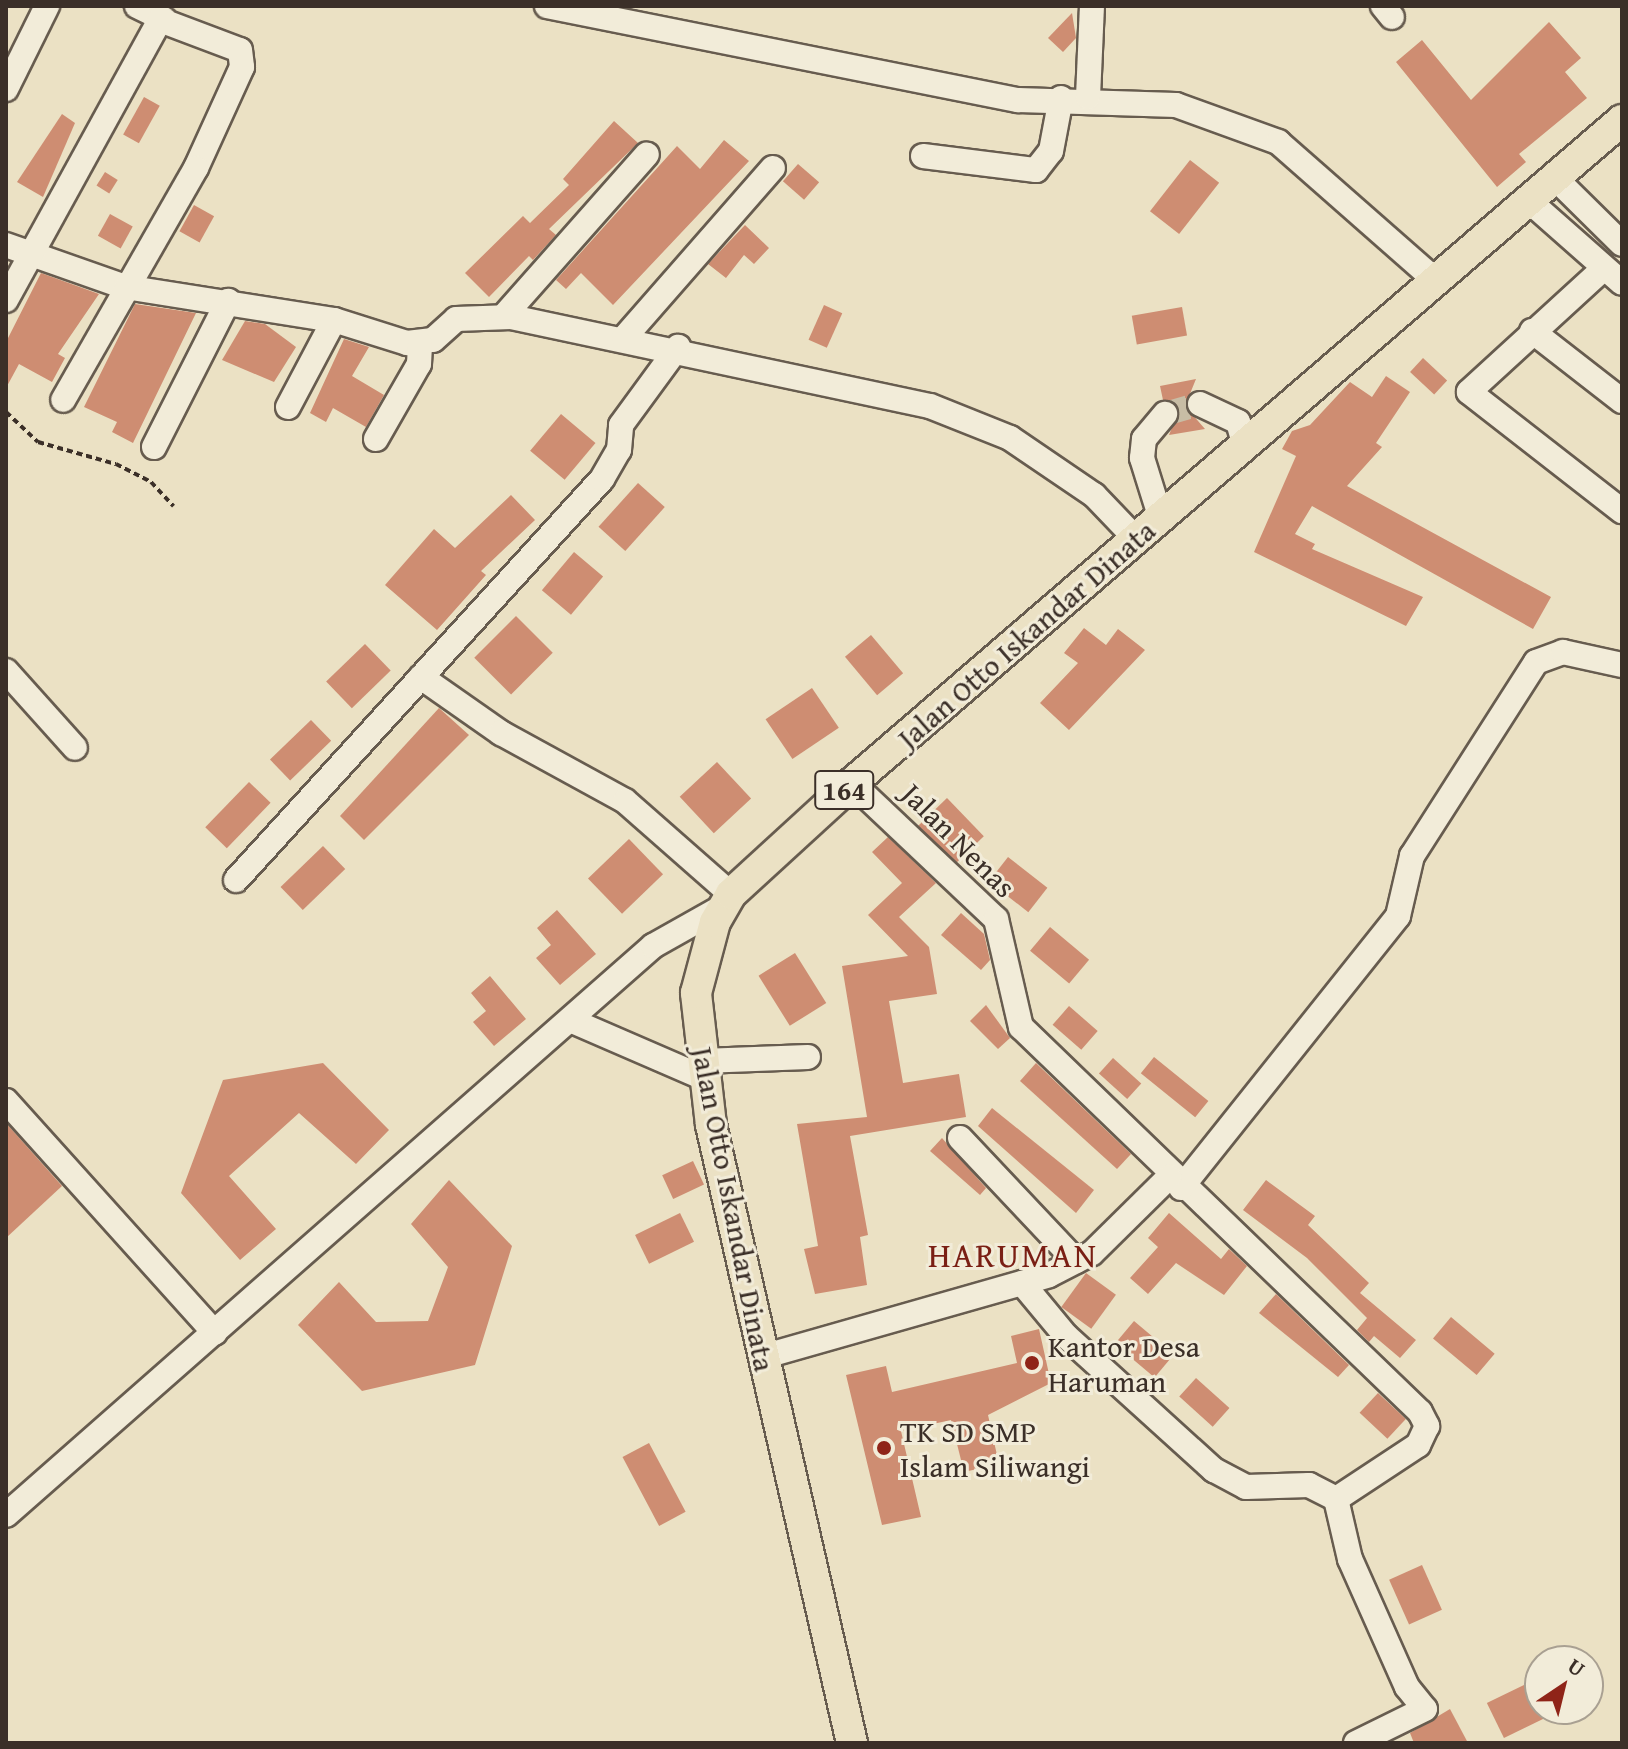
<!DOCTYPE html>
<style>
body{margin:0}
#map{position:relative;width:1628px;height:1749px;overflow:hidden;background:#ebe1c4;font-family:"Gentium Book Plus",serif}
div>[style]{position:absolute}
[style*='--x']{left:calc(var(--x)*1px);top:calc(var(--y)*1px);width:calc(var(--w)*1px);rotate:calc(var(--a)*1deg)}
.building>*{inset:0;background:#ce8d72;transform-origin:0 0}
.minor-tunnel>*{height:24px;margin-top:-12px;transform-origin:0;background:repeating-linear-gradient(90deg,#c8bda5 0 24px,transparent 0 36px)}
.path>*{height:4px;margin-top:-2px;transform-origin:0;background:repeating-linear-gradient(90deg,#3b2f28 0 6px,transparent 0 10px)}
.roads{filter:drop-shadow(2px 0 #675c4f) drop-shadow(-2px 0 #675c4f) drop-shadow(0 2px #675c4f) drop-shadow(0 -2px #675c4f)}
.minor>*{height:24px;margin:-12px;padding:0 12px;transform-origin:12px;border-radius:12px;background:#f2ecd9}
.major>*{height:30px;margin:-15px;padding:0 15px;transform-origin:15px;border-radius:15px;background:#ebe1c4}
.dots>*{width:22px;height:22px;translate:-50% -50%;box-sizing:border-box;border:4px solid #f2ecd9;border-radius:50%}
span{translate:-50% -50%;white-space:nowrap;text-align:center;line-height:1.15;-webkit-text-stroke:6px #f2ecd9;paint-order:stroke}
.shield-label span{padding:2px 6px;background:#f2ecd9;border:2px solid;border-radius:6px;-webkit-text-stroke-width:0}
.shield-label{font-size:28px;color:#3b2f28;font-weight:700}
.street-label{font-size:30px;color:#3b2f28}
.poi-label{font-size:30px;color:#3b2f28}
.left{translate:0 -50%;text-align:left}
.quarter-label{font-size:34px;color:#7a1f14;letter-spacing:2px}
.frame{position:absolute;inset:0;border:8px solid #3b2f28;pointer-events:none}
.north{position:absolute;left:1524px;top:1645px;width:80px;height:80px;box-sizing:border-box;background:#f2ecd9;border:2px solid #a9a092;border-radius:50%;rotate:35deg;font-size:22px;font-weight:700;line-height:32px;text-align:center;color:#3b2f28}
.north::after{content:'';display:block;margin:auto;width:28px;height:36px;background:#8f2418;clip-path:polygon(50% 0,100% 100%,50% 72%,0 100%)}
</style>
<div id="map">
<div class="building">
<div style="clip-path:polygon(1072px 13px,1076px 38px,1063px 52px,1048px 38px)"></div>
<div style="clip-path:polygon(1549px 22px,1581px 58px,1565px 72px,1587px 98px,1519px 154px,1526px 162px,1497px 187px,1396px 62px,1422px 40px,1471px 100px)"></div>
<div style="left:144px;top:97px;width:18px;height:43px;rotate:29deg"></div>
<div style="clip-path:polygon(62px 114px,75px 123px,43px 197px,17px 182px)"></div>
<div style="clip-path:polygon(614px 121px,638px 143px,549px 229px,556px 235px,533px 260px,529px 256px,489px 297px,465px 273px,523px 216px,530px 223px,569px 185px,563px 179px)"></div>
<div style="clip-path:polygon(724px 140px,749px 161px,613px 305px,581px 273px,566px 289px,556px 280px,677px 146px,700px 169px)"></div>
<div style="left:1190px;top:160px;width:37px;height:65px;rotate:38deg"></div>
<div style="left:798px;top:164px;width:28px;height:23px;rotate:41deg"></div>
<div style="left:105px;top:172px;width:15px;height:16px;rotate:32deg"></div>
<div style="left:194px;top:205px;width:23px;height:30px;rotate:29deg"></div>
<div style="left:110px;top:214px;width:26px;height:25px;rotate:29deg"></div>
<div style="clip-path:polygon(745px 225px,769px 248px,754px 264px,744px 255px,726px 278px,708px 264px)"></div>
<div style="clip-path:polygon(41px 273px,99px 294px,58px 354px,65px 358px,52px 382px,19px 364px,6px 388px,6px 342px)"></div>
<div style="clip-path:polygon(135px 304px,196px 313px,133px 443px,112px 432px,117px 422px,84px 407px)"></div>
<div style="left:824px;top:305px;width:20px;height:38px;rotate:24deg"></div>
<div style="left:1182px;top:307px;width:29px;height:51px;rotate:80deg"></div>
<div style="clip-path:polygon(245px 321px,265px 324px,296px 347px,274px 382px,222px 360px)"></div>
<div style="clip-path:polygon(344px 339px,369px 347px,352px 376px,384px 395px,366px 427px,333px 408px,326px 422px,310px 413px)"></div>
<div style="left:1423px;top:358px;width:33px;height:19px;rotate:43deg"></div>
<div style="clip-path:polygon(1386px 376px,1410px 392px,1376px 443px,1382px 447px,1347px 486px,1551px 597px,1533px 629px,1312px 506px,1295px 534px,1315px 544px,1312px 549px,1423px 597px,1406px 626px,1254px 552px,1296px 456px,1282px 449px,1292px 431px,1310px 425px,1350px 382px,1372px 397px)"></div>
<div style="clip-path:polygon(1196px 379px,1185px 406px,1205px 429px,1169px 435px,1179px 410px,1163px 400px,1160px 386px)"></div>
<div style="left:561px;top:414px;width:45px;height:48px;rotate:40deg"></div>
<div style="left:638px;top:483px;width:36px;height:59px;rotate:42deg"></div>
<div style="clip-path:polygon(511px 495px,535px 520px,481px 571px,486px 575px,437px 630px,385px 585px,434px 529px,455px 548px)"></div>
<div style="left:574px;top:552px;width:38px;height:50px;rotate:40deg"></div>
<div style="left:516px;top:616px;width:52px;height:59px;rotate:45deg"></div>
<div style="clip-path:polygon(1084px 628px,1106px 645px,1118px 629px,1145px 650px,1069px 730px,1040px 703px,1078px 663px,1064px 653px)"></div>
<div style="left:871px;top:635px;width:50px;height:34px;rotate:50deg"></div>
<div style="left:365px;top:644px;width:37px;height:54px;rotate:46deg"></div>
<div style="left:812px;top:688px;width:48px;height:56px;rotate:56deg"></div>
<div style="clip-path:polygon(439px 708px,469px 735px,364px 840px,340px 816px)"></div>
<div style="left:311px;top:720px;width:29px;height:57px;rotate:46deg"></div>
<div style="left:717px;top:762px;width:50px;height:51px;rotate:47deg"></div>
<div style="left:249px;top:782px;width:30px;height:63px;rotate:44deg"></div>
<div style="left:947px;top:798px;width:53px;height:40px;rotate:46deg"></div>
<div style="clip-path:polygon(888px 837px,936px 883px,899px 917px,929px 947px,937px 994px,889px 1001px,903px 1083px,959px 1074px,966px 1117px,850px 1136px,868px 1235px,860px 1237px,867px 1285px,815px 1294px,804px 1249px,818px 1246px,797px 1124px,867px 1117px,842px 966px,908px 956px,868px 915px,902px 883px,872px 852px)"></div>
<div style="left:629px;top:839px;width:49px;height:57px;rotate:46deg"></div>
<div style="left:323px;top:846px;width:32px;height:59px;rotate:46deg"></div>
<div style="left:1008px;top:857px;width:50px;height:31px;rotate:38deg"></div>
<div style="clip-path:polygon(557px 910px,596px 954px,560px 985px,536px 958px,551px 945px,537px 928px)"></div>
<div style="clip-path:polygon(961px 913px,984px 934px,990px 960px,981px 970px,941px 935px)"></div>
<div style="left:1050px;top:927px;width:51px;height:31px;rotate:40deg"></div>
<div style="left:795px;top:953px;width:59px;height:43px;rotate:58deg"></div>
<div style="clip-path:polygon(490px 976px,526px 1019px,494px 1046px,473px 1022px,486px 1011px,471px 993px)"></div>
<div style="clip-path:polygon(986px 1005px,1010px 1038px,998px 1049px,970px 1021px)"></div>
<div style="left:1069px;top:1006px;width:38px;height:25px;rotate:41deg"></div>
<div style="left:1154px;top:1057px;width:70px;height:21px;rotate:39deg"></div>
<div style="left:1113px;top:1058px;width:38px;height:21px;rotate:42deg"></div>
<div style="clip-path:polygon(323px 1063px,389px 1130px,356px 1164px,299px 1113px,229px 1176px,276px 1229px,240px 1260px,181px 1193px,223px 1080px)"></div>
<div style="clip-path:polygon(1036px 1063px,1131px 1154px,1117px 1169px,1020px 1081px)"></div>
<div style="clip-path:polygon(992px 1108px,1094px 1190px,1076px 1213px,978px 1126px)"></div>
<div style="clip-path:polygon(6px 1123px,62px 1186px,6px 1238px)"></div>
<div style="clip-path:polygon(942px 1138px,986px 1188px,980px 1195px,930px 1151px)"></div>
<div style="left:693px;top:1161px;width:26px;height:34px;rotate:65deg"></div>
<div style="clip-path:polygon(449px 1180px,512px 1246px,475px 1365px,362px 1391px,298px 1325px,339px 1282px,376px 1322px,428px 1321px,448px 1267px,411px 1224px)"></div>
<div style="clip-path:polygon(1266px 1180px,1315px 1216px,1308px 1225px,1369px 1283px,1360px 1293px,1416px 1340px,1400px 1358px,1374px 1336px,1369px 1342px,1357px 1330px,1367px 1318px,1307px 1258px,1243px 1210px)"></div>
<div style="left:680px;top:1213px;width:32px;height:50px;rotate:64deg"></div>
<div style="clip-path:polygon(1169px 1213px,1221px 1259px,1229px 1249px,1247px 1266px,1224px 1295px,1176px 1263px,1148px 1294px,1130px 1278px,1158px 1247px,1148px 1238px)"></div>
<div style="left:1086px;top:1273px;width:37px;height:42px;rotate:36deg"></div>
<div style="clip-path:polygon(1276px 1294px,1349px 1365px,1338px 1377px,1259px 1313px)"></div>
<div style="left:1451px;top:1317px;width:57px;height:28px;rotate:40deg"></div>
<div style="left:1134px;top:1321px;width:52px;height:30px;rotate:40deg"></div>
<div style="clip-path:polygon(1039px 1329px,1051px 1383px,988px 1415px,999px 1464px,964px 1472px,951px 1420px,901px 1431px,921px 1517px,882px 1525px,846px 1375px,886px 1366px,892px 1392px,1017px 1363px,1011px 1336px)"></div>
<div style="left:1196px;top:1378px;width:45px;height:25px;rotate:42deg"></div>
<div style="left:1378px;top:1393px;width:38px;height:27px;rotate:43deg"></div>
<div style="left:649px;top:1443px;width:78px;height:30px;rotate:62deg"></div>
<div style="left:1422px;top:1565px;width:49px;height:36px;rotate:66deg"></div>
<div style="left:1530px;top:1682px;width:39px;height:48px;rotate:64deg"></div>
<div style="clip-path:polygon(1450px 1709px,1468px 1743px,1414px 1743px,1410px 1733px)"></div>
</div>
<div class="minor-tunnel">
<div style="--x:1165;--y:414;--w:36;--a:-16"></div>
</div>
<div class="path">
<div style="--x:6;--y:412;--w:44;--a:43.2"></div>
<div style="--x:38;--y:442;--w:81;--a:15.8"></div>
<div style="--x:116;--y:464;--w:39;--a:27"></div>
<div style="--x:151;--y:482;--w:33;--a:47"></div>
</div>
<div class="roads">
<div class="minor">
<div style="--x:137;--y:6;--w:30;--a:26"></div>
<div style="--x:547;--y:6;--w:480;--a:11.3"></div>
<div style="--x:1018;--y:100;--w:158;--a:1.8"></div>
<div style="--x:1176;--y:105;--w:109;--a:19.9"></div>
<div style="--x:1278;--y:142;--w:209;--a:41.3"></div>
<div style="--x:1383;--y:6;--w:14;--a:51"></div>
<div style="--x:6;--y:89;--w:93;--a:-63.7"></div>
<div style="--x:1088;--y:97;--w:91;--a:-87.5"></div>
<div style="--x:923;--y:156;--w:114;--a:7.1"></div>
<div style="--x:1036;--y:170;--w:24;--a:-52"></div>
<div style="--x:1051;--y:151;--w:54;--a:-79.3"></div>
<div style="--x:1554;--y:177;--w:95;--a:44.6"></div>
<div style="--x:1528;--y:200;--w:125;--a:41.4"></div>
<div style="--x:6;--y:245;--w:126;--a:19.4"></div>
<div style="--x:125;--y:287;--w:212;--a:9"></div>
<div style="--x:334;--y:320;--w:77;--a:17.5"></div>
<div style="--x:407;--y:343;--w:26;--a:-7"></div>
<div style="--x:433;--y:340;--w:31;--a:-42"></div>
<div style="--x:456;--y:319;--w:55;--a:-2.1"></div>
<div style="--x:511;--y:317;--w:428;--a:12"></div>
<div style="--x:930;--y:406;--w:86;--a:21.8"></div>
<div style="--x:1010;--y:438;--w:102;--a:34.2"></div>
<div style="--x:1094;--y:495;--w:62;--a:46.3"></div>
<div style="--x:1603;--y:269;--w:182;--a:137.5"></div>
<div style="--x:1469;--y:392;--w:194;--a:37.9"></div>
<div style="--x:6;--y:300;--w:320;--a:-61.2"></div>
<div style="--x:160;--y:20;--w:85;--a:20.6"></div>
<div style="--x:240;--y:50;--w:17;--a:83"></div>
<div style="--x:242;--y:67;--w:111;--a:114.5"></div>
<div style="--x:196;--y:168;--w:267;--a:119.8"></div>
<div style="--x:503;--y:317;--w:217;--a:-48.5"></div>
<div style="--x:1532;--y:331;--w:114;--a:37.9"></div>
<div style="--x:624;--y:338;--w:226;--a:-48.8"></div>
<div style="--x:1200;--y:404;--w:42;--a:25.3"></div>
<div style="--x:1238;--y:422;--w:25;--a:74"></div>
<div style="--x:288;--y:407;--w:98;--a:-62.1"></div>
<div style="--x:376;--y:439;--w:86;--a:-60.2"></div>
<div style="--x:419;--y:364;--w:20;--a:-87"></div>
<div style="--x:154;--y:447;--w:164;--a:-63.1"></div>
<div style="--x:1161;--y:519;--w:64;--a:-107.3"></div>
<div style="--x:1142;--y:458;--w:19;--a:-84"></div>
<div style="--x:1144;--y:439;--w:33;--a:-50"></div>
<div style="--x:6;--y:671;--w:103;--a:48.1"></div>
<div style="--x:421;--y:677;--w:98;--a:35"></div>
<div style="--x:501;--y:733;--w:141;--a:28.7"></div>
<div style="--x:625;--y:801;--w:141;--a:41.3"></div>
<div style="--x:852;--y:783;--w:198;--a:43.4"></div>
<div style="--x:996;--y:919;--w:111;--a:77"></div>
<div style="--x:1021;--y:1027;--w:554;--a:43.98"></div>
<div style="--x:1420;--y:1412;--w:16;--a:63"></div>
<div style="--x:1427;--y:1426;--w:21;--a:115"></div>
<div style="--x:1418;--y:1445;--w:98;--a:146.6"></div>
<div style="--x:236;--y:880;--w:543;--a:-47.61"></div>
<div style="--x:602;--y:479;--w:34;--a:-60"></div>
<div style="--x:619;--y:450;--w:25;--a:-85"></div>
<div style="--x:621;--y:425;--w:97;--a:-53.8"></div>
<div style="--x:570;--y:1020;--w:146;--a:23.4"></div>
<div style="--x:702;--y:1061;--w:106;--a:-2.2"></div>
<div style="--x:6;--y:1101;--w:312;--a:48"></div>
<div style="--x:960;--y:1138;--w:169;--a:46.7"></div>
<div style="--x:1181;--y:1188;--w:348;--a:-51.4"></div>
<div style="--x:1398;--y:916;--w:62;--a:-76.9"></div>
<div style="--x:1412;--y:856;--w:230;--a:-57.4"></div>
<div style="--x:1536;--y:662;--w:29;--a:-20"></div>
<div style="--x:1563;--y:652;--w:60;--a:12.4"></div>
<div style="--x:1022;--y:1283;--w:69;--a:50.3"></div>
<div style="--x:1066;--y:1336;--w:200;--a:42.2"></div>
<div style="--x:1214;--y:1470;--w:36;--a:28"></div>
<div style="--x:1246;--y:1487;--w:63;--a:-1.8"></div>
<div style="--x:1309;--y:1485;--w:30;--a:27"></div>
<div style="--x:762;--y:1357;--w:298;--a:-15.9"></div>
<div style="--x:1049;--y:1275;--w:48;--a:-27.1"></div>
<div style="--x:1092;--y:1253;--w:108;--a:-44.6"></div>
<div style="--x:1336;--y:1499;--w:62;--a:76.9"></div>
<div style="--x:1350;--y:1559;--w:140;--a:66"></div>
<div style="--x:1407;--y:1687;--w:28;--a:51"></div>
<div style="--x:1425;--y:1709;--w:77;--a:153.8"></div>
<div style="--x:6;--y:1515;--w:862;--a:-41.33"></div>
<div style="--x:653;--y:946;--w:81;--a:-29.4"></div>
</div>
<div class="major">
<div style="--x:852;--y:1743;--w:634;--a:-102.85"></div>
<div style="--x:711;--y:1125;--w:133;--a:-96.5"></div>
<div style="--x:696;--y:993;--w:73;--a:-75"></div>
<div style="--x:715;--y:922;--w:32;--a:-60"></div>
<div style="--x:731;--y:894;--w:164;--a:-42.5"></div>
<div style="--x:852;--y:783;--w:1016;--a:-40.73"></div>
</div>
</div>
<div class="dots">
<div style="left:1032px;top:1363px;background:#8f2418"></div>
<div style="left:884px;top:1448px;background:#8f2418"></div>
</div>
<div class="shield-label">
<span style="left:844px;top:790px">164</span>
</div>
<div class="street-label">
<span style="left:1026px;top:634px;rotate:-41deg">Jalan Otto Iskandar Dinata</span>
<span style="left:959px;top:840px;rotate:45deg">Jalan Nenas</span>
<span style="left:734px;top:1209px;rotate:79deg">Jalan Otto Iskandar Dinata</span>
</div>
<div class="poi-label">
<span class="left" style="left:1048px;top:1363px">Kantor Desa<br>Haruman</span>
<span class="left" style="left:900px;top:1448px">TK SD SMP<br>Islam Siliwangi</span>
</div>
<div class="quarter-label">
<span style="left:1013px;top:1255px">HARUMAN</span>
</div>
<div class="frame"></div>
<div class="north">U</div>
</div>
